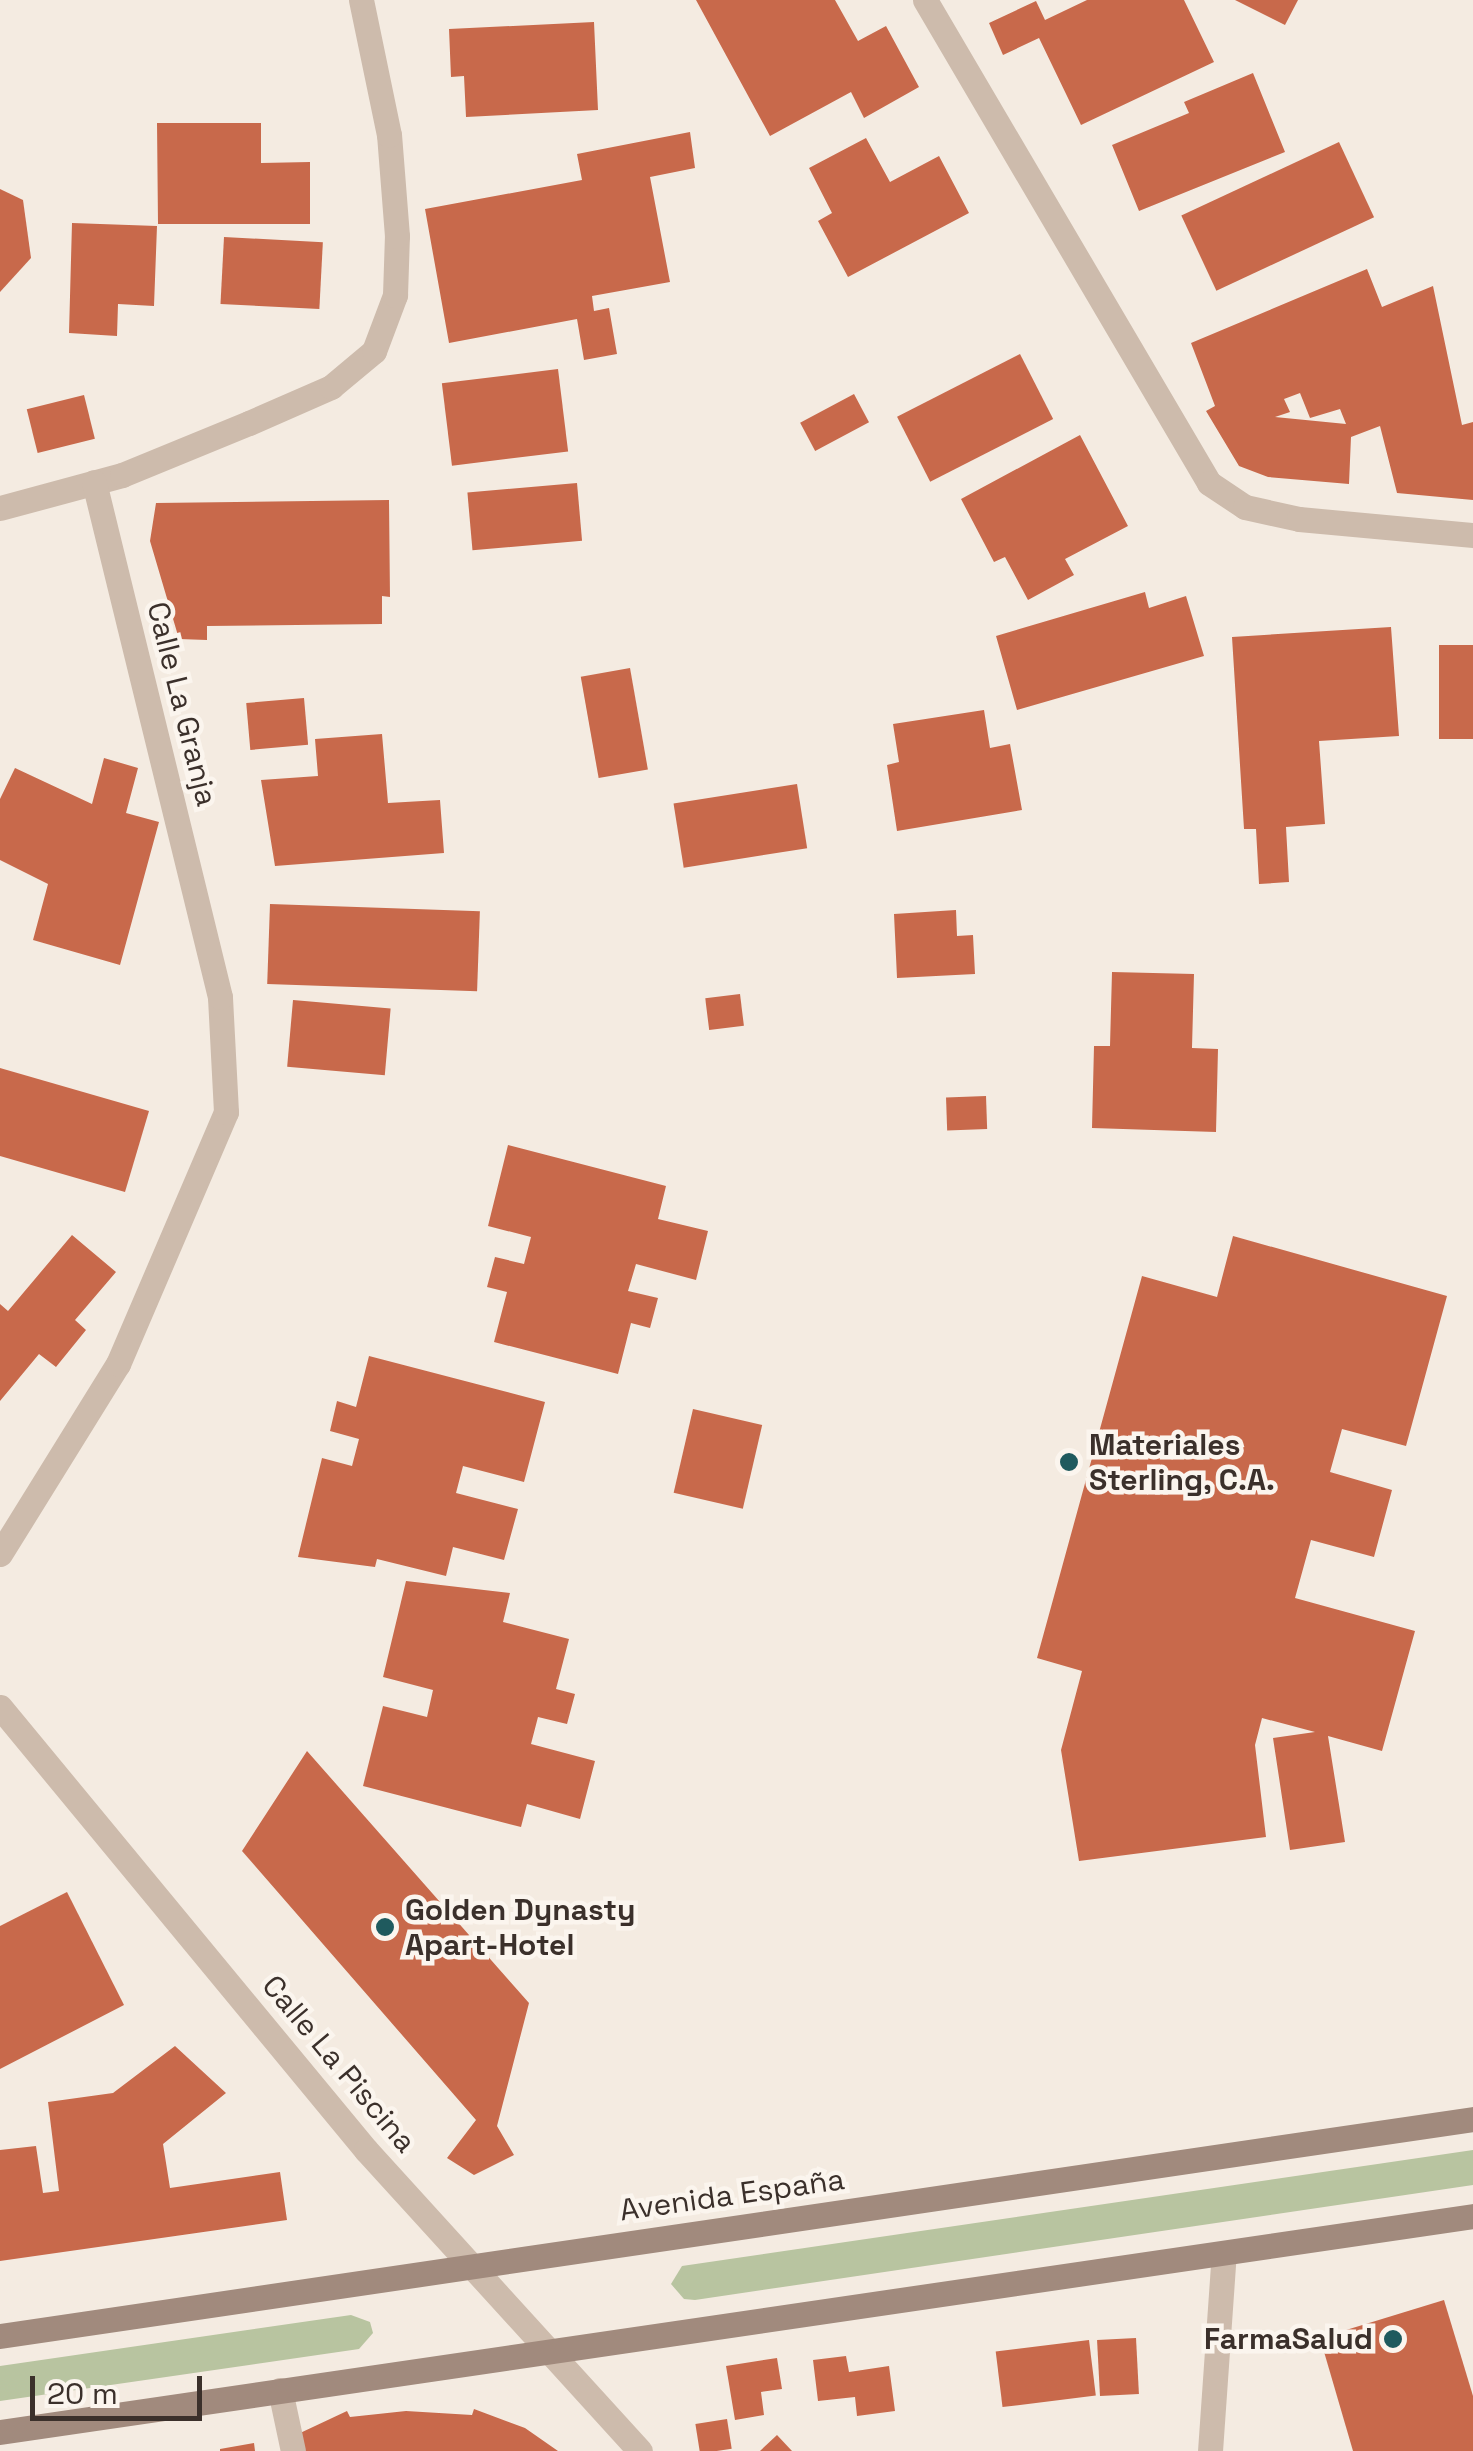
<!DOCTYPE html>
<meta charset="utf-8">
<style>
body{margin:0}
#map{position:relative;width:1473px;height:2451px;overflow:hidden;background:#f4ebe1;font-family:"Space Grotesk",sans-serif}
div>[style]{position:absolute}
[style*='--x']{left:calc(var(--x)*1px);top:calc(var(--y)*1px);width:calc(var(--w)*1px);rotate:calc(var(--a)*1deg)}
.green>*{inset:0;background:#b8c4a0}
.building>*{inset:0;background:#c8694b;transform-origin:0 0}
.minor>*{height:25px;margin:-12.5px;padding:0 12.5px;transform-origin:12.5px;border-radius:12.5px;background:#cdbbac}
.secondary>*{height:25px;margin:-12.5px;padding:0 12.5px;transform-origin:12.5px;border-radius:12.5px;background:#a18a7d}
.dots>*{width:28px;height:28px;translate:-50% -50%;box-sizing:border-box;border:5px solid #fbf5ee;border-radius:50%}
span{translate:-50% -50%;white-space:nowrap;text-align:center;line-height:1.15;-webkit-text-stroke:9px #fbf5ee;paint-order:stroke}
.street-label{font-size:30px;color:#3b302b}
.poi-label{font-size:30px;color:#3b302b;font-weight:700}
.left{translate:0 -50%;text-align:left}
.right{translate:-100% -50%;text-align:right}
.scale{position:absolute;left:30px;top:2376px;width:172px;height:45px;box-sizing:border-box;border:5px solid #3b302b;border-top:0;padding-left:12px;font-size:30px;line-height:35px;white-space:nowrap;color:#3b302b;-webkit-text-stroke:8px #fbf5ee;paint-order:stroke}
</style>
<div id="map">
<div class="green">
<div style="clip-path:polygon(1473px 2150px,1473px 2185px,695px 2300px,684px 2299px,671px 2284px,682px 2266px)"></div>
<div style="clip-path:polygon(351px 2315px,370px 2322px,373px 2333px,359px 2349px,0 2401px,0 2366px)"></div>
</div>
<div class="building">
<div style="clip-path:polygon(696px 0,835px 0,858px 41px,886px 26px,919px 87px,864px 118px,851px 92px,770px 136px)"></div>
<div style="clip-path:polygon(1087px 0,1184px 0,1214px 62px,1081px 125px,1039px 38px,1003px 55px,989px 23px,1036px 1px,1045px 20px)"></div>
<div style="clip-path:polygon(1235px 0,1298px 0,1285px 25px)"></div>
<div style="clip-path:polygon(594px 22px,598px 110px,466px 117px,464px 76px,451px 77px,449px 29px)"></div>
<div style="clip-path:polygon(1253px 73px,1285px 152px,1139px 211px,1112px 145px,1189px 113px,1184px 102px)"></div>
<div style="clip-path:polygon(157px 123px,261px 123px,261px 163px,310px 162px,310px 224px,158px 224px)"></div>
<div style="clip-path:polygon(690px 132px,695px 168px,650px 177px,670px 282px,592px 296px,594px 311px,609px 308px,617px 354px,584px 360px,577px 319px,449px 343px,425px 209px,582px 180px,577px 154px)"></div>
<div style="clip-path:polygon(866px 138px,890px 182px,939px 156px,969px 213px,848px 277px,818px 221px,832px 213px,809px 168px)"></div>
<div style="left:1339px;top:142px;width:83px;height:174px;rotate:65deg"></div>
<div style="clip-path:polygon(0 189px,23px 200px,31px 258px,0 292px)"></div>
<div style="clip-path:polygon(72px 223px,157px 226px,154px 306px,118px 304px,117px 336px,69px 333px)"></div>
<div style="left:224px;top:237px;width:99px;height:67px;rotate:3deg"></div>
<div style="clip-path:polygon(evenodd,1367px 269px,1382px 307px,1433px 286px,1462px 425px,1473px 422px,1473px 500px,1397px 493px,1380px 426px,1351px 437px,1349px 484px,1268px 477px,1239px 466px,1206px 411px,1215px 406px,1191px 343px,1367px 269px,1300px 393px,1310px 418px,1340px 409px,1346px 424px,1275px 417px,1290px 412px,1284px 399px,1300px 393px)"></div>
<div style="left:1020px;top:354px;width:73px;height:138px;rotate:63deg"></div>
<div style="left:558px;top:369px;width:83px;height:117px;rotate:83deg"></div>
<div style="left:854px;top:394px;width:32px;height:61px;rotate:62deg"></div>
<div style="left:84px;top:395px;width:45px;height:59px;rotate:76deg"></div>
<div style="clip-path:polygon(1080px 435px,1128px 526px,1065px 559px,1074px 575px,1028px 600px,1005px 557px,994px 562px,961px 499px)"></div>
<div style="left:577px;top:483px;width:58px;height:110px;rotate:85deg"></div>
<div style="clip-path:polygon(389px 500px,390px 597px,382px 596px,382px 624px,207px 626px,207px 640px,179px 639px,150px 541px,156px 503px)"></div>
<div style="clip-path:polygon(1145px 592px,1149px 608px,1186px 596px,1204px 656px,1017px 710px,996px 636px)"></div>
<div style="clip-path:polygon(1391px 627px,1399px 736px,1319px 741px,1325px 824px,1286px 827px,1289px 882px,1259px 884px,1256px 829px,1244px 829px,1232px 637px)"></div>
<div style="left:1473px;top:645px;width:94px;height:34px;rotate:90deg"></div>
<div style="left:630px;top:668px;width:103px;height:50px;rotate:80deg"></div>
<div style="left:304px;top:698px;width:47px;height:58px;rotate:85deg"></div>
<div style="clip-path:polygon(984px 710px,990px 748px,1010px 744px,1022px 810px,897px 831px,887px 765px,899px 762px,893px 724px)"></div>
<div style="clip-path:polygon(382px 734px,388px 803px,440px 800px,444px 853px,275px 866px,261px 780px,318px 776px,315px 739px)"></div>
<div style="clip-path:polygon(104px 758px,138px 768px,126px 813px,159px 822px,120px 965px,33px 940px,48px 884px,0 860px,0 799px,15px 768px,92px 804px)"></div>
<div style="left:797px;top:784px;width:65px;height:125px;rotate:81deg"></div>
<div style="left:270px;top:904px;width:210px;height:80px;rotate:2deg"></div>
<div style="clip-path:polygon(956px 910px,957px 936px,973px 935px,975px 974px,897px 978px,894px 914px)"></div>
<div style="clip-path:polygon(1112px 972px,1194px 974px,1192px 1048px,1218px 1049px,1216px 1132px,1092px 1128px,1094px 1046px,1110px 1046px)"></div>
<div style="left:740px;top:994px;width:32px;height:35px;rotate:83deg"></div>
<div style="left:293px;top:1000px;width:98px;height:67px;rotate:5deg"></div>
<div style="clip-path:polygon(0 1068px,149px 1111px,125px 1192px,0 1156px)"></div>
<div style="left:986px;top:1096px;width:33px;height:40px;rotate:88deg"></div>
<div style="clip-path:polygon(508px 1145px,666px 1186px,658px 1219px,708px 1231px,696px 1280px,636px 1264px,628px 1291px,658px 1298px,650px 1328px,631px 1323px,618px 1374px,494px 1342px,507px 1292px,487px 1287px,495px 1257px,524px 1264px,531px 1237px,488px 1226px)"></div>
<div style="clip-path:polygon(72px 1235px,116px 1272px,75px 1320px,86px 1330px,56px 1367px,39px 1354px,0 1401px,0 1304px,8px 1311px)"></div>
<div style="clip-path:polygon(1233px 1236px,1447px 1296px,1406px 1446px,1342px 1429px,1330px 1472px,1392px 1490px,1374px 1557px,1311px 1540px,1295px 1598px,1415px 1631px,1382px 1751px,1328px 1736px,1345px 1842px,1290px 1850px,1273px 1738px,1315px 1732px,1262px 1718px,1255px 1745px,1266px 1837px,1079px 1861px,1061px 1750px,1082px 1671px,1037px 1658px,1142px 1276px,1217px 1297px)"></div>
<div style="clip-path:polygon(369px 1356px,545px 1402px,524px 1482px,463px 1466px,456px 1493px,518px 1509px,504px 1560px,453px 1547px,446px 1576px,377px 1559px,375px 1567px,298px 1557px,322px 1458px,352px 1466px,359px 1439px,330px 1431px,337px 1401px,356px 1407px)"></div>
<div style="left:693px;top:1409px;width:71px;height:86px;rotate:13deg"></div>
<div style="clip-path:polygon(406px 1581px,510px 1593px,503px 1622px,569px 1639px,556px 1689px,575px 1694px,567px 1724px,538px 1717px,531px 1744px,595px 1761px,580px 1819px,527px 1804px,521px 1827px,363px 1786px,383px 1706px,427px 1717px,433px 1690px,383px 1677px)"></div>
<div style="clip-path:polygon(307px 1751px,529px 2003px,497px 2126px,514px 2155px,474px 2175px,447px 2158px,476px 2120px,242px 1851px)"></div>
<div style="clip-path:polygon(67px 1892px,124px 2005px,0 2069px,0 1926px)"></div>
<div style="clip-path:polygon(175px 2046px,226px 2093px,163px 2144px,170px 2188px,280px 2172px,287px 2220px,0 2261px,0 2150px,36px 2146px,43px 2193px,59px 2191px,48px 2102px,113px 2093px)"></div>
<div style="clip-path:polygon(1444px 2300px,1473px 2396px,1473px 2451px,1353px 2451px,1320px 2338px)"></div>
<div style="left:1136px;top:2338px;width:56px;height:39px;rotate:87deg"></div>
<div style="left:1089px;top:2340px;width:56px;height:94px;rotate:83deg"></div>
<div style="clip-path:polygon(846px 2356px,849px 2372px,889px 2366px,895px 2411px,857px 2416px,855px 2397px,818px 2401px,813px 2360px)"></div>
<div style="clip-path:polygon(777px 2358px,782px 2389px,761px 2392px,764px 2415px,735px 2420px,726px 2366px)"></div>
<div style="clip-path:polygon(474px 2409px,525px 2428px,558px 2451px,305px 2451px,298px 2434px,347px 2411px,350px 2417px,406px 2411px,472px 2415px)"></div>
<div style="left:727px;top:2419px;width:30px;height:32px;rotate:81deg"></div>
<div style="clip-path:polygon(777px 2435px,792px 2451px,760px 2451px)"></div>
<div style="clip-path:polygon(254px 2443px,255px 2451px,220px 2451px,220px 2449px)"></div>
</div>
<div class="minor">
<div style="--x:925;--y:0;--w:560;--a:59.54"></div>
<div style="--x:1209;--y:483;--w:43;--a:33.7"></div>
<div style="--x:1245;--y:507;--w:55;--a:12.5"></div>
<div style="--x:1299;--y:519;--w:175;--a:5.3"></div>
<div style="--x:0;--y:508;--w:126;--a:-15.1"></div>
<div style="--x:122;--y:475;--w:137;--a:-22.3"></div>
<div style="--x:249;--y:423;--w:90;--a:-23.7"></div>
<div style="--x:331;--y:387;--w:56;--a:-39.9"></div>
<div style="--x:374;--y:351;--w:60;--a:-69.4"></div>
<div style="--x:395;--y:295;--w:59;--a:-88.1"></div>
<div style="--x:397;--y:236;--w:101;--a:-94.5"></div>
<div style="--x:389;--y:135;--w:138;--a:-101.7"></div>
<div style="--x:0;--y:1554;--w:224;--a:-58.2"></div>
<div style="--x:118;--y:1364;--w:274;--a:-66.8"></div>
<div style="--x:226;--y:1112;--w:115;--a:-93"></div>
<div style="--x:220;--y:997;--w:530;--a:-103.75"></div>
<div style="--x:0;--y:1707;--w:575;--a:50.44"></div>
<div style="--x:366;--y:2150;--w:407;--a:47.7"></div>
<div style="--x:280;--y:2390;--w:62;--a:78"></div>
<div style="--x:1210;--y:2451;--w:198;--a:-86"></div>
</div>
<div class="secondary">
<div style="--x:0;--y:2336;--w:1489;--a:-8.38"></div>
<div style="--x:0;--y:2432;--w:1489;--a:-8.34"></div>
</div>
<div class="dots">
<div style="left:1069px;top:1462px;background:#1f5a5e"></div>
<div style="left:385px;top:1927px;background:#1f5a5e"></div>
<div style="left:1393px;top:2339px;background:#1f5a5e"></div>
</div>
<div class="street-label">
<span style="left:182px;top:704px;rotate:76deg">Calle La Granja</span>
<span style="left:339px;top:2064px;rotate:50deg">Calle La Piscina</span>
<span style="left:732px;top:2195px;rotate:-8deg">Avenida España</span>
</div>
<div class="poi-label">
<span class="left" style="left:1089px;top:1462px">Materiales<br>Sterling, C.A.</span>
<span class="left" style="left:405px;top:1927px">Golden Dynasty<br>Apart-Hotel</span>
<span class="right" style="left:1373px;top:2339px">FarmaSalud</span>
</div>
<div class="scale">20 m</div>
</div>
